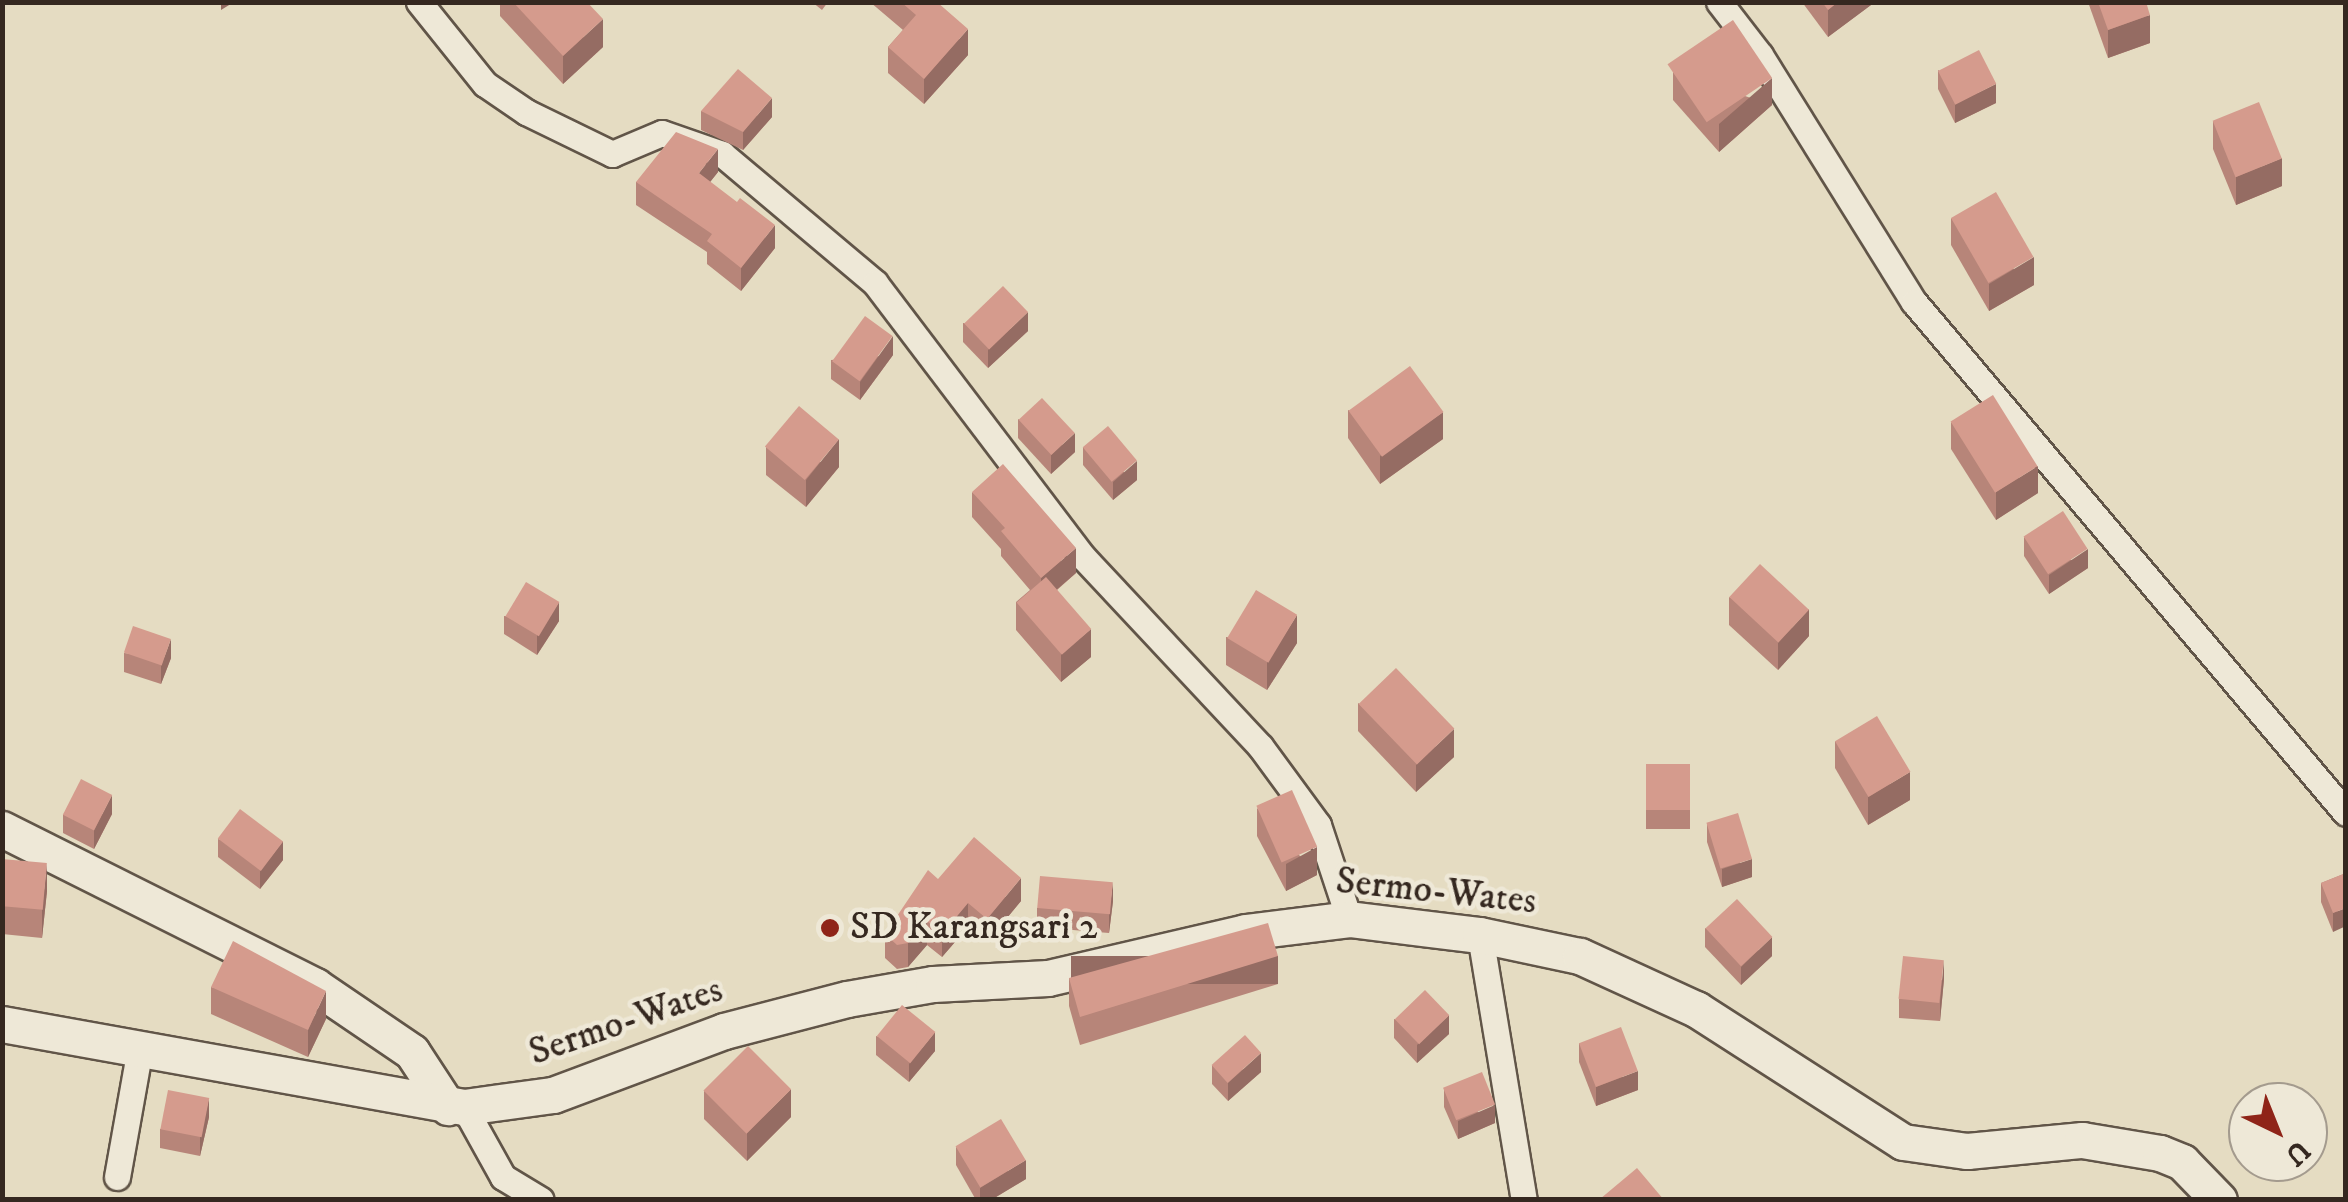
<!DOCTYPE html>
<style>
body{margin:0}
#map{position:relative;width:2348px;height:1202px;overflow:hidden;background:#e5dcc2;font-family:"IM FELL DW Pica",serif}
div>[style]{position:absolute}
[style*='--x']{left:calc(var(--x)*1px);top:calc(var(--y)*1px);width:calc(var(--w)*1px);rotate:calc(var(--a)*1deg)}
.roads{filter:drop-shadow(2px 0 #615548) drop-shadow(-2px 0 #615548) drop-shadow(0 2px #615548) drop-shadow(0 -2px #615548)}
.street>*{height:25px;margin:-12.5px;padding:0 12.5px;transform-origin:12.5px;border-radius:12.5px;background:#eee8d7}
.secondary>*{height:35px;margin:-17.5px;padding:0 17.5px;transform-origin:17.5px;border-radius:17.5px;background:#eee8d7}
.wall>*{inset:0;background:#b78579;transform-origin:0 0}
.shaded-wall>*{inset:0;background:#956c63;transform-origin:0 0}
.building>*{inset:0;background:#d59b8d;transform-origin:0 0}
.dots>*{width:28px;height:28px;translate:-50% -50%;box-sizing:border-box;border:5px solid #eee8d7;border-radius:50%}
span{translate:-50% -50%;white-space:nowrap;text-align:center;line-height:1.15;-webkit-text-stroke:9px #eee8d7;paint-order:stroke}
.street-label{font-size:38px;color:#352820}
.poi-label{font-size:38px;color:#352820}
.left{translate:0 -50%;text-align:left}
.frame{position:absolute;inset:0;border:5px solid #352820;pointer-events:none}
.north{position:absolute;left:2228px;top:1082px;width:100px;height:100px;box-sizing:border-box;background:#eee8d7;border:2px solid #a49b8e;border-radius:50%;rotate:137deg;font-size:28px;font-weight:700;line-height:40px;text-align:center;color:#352820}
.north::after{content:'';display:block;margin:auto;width:35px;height:45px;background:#8f2418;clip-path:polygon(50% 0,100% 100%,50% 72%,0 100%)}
</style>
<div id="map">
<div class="roads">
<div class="street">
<div style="--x:419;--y:2;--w:105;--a:51.2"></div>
<div style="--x:485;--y:84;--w:50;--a:34.3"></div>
<div style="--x:526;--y:112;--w:96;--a:26"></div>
<div style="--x:612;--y:154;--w:54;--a:-22.8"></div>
<div style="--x:662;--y:133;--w:64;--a:19.3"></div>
<div style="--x:722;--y:154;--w:200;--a:40.1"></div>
<div style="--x:875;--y:283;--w:344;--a:52.8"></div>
<div style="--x:1083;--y:557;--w:259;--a:46.9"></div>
<div style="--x:1260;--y:746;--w:98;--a:53.7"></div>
<div style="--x:1318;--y:825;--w:99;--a:71.7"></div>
<div style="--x:1719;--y:2;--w:67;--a:52.3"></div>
<div style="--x:1760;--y:55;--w:291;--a:58.1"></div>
<div style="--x:1914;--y:302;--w:669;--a:49.79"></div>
<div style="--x:1480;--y:935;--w:269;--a:80.6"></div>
<div style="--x:464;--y:1107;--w:80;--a:60.9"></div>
<div style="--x:503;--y:1177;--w:44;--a:31.2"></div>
<div style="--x:117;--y:1177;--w:131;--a:-79.9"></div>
</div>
<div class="secondary">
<div style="--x:2;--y:829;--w:350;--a:26.6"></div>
<div style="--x:315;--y:986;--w:117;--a:34.2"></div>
<div style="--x:412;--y:1052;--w:66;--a:56.8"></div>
<div style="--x:2;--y:1024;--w:469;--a:10.2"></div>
<div style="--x:464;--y:1107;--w:90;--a:-7.7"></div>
<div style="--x:553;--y:1095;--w:183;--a:-20.5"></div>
<div style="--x:724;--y:1031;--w:127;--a:-14.6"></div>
<div style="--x:847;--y:999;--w:87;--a:-9.9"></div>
<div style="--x:933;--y:984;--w:115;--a:-3"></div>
<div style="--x:1048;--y:978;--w:202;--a:-13.1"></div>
<div style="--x:1245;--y:932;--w:105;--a:-7.1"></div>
<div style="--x:1349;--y:919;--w:132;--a:7"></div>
<div style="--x:1480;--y:935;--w:102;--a:11.9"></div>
<div style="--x:1580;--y:956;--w:128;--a:24.6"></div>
<div style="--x:1696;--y:1009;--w:246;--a:32.7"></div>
<div style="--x:1903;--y:1142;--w:65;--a:8"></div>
<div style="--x:1967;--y:1151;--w:116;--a:-5.5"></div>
<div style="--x:2082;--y:1140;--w:79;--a:9.5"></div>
<div style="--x:2160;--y:1153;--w:24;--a:22"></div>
<div style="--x:2182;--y:1162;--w:53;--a:45.8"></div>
</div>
</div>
<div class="wall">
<div style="clip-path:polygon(500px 2px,513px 2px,603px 47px,563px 84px,500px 16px)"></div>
<div style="clip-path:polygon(812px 2px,828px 2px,822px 10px)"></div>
<div style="clip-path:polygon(870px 2px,937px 2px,968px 55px,924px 104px,888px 73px,888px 47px,903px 30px)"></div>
<div style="clip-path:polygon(1802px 2px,1875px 2px,1828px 37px)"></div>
<div style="clip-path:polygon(2088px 2px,2146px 2px,2150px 43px,2108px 58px)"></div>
<div style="clip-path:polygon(1938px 70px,1996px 103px,1955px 123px,1938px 89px)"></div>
<div style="clip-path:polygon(1673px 72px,1772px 105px,1719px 152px,1673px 100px)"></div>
<div style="clip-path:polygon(701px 111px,772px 117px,743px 150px,701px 130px)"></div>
<div style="clip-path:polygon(2213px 121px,2282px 186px,2236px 205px,2213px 149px)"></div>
<div style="clip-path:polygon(718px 172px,710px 182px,775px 248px,741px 291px,707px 264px,707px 252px,636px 205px,636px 182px)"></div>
<div style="clip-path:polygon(1951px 218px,2034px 285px,1989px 311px,1951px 245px)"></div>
<div style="clip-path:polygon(963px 323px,1028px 331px,988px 368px,963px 342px)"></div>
<div style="clip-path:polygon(893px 355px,860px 400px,831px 379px,831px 360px)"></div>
<div style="clip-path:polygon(1348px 410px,1443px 439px,1380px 484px,1348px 438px)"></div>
<div style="clip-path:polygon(1018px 419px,1075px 452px,1051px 474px,1018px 438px)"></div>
<div style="clip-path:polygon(1951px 422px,2038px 493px,1996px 520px,1951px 449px)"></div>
<div style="clip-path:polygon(766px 447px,839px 467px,806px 507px,766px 475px)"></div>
<div style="clip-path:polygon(1083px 447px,1137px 480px,1113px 500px,1083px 465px)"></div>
<div style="clip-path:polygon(972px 492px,1076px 573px,1057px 590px,1091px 657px,1061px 682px,1016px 630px,1016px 602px,1030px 590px,1001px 556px,1001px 549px,972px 517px)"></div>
<div style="clip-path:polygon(2024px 537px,2088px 568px,2049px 594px,2024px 556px)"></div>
<div style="clip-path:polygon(1729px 597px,1809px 636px,1778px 670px,1729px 625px)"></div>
<div style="clip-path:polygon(504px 616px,559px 621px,537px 655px,504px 634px)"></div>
<div style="clip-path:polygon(1226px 637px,1297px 643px,1267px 690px,1226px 665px)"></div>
<div style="clip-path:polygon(124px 653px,171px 658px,161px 684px,124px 672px)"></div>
<div style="clip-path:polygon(1358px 703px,1454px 757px,1416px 792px,1358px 731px)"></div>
<div style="clip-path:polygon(1835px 741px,1910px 800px,1868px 825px,1835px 768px)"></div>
<div style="left:1646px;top:764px;width:44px;height:65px"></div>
<div style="clip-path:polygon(1257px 808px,1317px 875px,1286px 891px,1257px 836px)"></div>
<div style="clip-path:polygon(112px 814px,94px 849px,63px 833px,63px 815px)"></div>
<div style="clip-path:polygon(1707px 823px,1752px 877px,1722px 887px,1707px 842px)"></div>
<div style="clip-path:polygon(218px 839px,283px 860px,260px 889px,218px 857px)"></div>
<div style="clip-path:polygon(2px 859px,47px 891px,42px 938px,2px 934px)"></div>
<div style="clip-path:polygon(2346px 873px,2333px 932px,2321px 902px,2321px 883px)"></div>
<div style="clip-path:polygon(938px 879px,1021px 901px,987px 942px,968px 927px,942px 957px,927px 945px,908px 967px,897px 969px,885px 958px,885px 934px)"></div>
<div style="clip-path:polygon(1113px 901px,1109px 933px,1037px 927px,1037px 908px)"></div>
<div style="clip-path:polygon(1705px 928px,1772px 956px,1741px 985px,1705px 947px)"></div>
<div style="clip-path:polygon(1069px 978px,1278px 984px,1080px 1045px,1069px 1006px)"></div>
<div style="clip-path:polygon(1944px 979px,1940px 1021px,1899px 1018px,1899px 999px)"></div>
<div style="clip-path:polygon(211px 987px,326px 1019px,308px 1057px,211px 1014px)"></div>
<div style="clip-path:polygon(1394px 1019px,1449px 1034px,1417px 1063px,1394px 1038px)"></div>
<div style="clip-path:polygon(876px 1036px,935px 1051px,909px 1082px,876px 1055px)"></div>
<div style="clip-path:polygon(1579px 1043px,1638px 1090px,1596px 1106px,1579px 1062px)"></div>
<div style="clip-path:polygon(1212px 1065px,1261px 1072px,1228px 1101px,1212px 1084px)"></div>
<div style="clip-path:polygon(1444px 1089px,1495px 1123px,1458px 1139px,1444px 1107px)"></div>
<div style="clip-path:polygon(704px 1091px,791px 1117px,747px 1161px,704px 1119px)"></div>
<div style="clip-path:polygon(209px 1117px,200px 1156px,160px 1148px,160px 1129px)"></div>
<div style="clip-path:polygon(956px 1147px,1026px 1179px,991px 1200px,976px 1200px,956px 1165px)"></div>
</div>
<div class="shaded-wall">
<div style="clip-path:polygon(221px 2px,234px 2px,221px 10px)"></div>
<div style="clip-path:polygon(1838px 2px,1875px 2px,1828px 37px,1828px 10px)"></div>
<div style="clip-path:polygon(2150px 15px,2150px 43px,2108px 58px,2108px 30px)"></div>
<div style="clip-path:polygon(603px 19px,603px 47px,563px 84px,563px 56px)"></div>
<div style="clip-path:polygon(968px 29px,968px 55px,924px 104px,924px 79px)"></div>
<div style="clip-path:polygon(1772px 78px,1772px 105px,1719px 152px,1719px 124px)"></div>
<div style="clip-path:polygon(1996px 84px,1996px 103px,1955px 123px,1955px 104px)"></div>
<div style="clip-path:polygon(772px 98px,772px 117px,743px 150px,743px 132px)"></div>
<div style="clip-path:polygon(718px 149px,718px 172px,699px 196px,699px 173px)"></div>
<div style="clip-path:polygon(2282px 158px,2282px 186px,2236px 205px,2236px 177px)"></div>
<div style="clip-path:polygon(775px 225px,775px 248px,741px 291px,741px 268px)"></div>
<div style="clip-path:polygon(2034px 257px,2034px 285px,1989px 311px,1989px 284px)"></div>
<div style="clip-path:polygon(1028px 312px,1028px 331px,988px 368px,988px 350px)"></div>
<div style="clip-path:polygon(893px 336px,893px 355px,860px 400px,860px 382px)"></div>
<div style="clip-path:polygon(1443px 412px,1443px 439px,1380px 484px,1380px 456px)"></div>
<div style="clip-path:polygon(1075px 433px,1075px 452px,1051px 474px,1051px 455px)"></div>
<div style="clip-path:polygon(839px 439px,839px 467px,806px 507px,806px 480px)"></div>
<div style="clip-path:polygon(1137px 461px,1137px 480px,1113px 500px,1113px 482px)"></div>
<div style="clip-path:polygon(2038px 466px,2038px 493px,1996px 520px,1996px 492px)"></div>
<div style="clip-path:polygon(1076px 548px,1076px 573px,1041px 603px,1041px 578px)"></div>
<div style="clip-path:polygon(2088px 549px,2088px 568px,2049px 594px,2049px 575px)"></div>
<div style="clip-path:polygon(559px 602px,559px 621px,537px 655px,537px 636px)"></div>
<div style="clip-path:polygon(1809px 609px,1809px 636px,1778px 670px,1778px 643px)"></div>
<div style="clip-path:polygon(1297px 615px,1297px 643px,1267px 690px,1267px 662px)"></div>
<div style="clip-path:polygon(1091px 629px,1091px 657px,1061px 682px,1061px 654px)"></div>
<div style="clip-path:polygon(171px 639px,171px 658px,161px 684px,161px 666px)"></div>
<div style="clip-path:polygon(1454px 729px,1454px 757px,1416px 792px,1416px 765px)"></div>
<div style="clip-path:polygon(1910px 772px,1910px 800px,1868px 825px,1868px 797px)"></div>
<div style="clip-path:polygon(112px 795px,112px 814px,94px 849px,94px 830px)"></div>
<div style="clip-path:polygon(283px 841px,283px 860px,260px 889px,260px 871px)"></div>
<div style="clip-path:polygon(1317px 847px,1317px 875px,1286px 891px,1286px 864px)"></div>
<div style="clip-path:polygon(1752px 859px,1752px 877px,1722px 887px,1722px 869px)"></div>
<div style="clip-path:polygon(47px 863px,47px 891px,42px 938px,42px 910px)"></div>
<div style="clip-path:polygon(1021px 878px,1021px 901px,987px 942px,987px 919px)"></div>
<div style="clip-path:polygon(1113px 882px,1113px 901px,1109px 933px,1109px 914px)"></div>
<div style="clip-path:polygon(968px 903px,968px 927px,942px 957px,942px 934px)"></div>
<div style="clip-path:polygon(2346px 908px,2346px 926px,2333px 932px,2333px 913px)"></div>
<div style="clip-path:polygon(927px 921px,927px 945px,908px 967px,908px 943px)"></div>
<div style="clip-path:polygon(1772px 937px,1772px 956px,1741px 985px,1741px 967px)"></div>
<div style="left:1278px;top:956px;width:28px;height:207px;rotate:90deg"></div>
<div style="clip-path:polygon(1944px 960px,1944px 979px,1940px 1021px,1940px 1002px)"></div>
<div style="clip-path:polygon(326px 991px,326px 1019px,308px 1057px,308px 1030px)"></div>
<div style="clip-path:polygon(1449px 1015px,1449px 1034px,1417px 1063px,1417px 1045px)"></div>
<div style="clip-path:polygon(935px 1032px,935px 1051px,909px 1082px,909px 1064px)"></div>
<div style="clip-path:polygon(1261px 1053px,1261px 1072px,1228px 1101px,1228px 1083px)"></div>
<div style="clip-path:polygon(1638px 1071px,1638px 1090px,1596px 1106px,1596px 1087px)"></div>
<div style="clip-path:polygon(791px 1089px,791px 1117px,747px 1161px,747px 1133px)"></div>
<div style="clip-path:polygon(209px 1098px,209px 1117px,200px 1156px,200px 1137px)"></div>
<div style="clip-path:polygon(1495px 1105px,1495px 1123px,1458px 1139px,1458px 1121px)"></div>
<div style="clip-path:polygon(1026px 1160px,1026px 1179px,991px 1200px,980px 1200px,980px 1188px)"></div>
</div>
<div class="building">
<div style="clip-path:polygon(513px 2px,587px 2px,603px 19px,563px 56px)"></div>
<div style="clip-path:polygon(901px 2px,937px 2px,968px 29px,924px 79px,888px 47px,916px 15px)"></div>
<div style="clip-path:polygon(1822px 2px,1838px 2px,1828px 10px)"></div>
<div style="clip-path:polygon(2098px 2px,2146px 2px,2150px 15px,2108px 30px)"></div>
<div style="left:1733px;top:20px;width:70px;height:79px;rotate:56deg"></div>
<div style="left:1979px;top:50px;width:38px;height:46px;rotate:63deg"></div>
<div style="clip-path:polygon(738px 69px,772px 98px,743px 132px,701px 111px)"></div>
<div style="left:2259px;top:102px;width:61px;height:50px;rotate:68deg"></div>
<div style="clip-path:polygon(676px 132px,718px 149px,699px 173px,737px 202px,740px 198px,775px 225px,741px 268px,707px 241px,712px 234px,636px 182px)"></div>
<div style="left:1996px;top:192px;width:75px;height:52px;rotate:60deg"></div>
<div style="left:1003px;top:286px;width:36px;height:54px;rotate:46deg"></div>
<div style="left:865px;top:316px;width:34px;height:56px;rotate:36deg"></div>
<div style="left:1410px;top:366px;width:57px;height:76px;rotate:54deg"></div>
<div style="left:1993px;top:395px;width:84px;height:50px;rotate:58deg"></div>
<div style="left:1042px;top:398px;width:48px;height:32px;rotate:47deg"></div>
<div style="left:799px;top:406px;width:52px;height:53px;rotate:40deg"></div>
<div style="left:1108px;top:426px;width:45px;height:33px;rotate:50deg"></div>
<div style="clip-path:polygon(1003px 464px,1076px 548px,1041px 578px,1001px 531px,1005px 528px,972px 492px)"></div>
<div style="left:2063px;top:511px;width:45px;height:47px;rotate:57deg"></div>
<div style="left:1760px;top:564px;width:67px;height:45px;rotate:43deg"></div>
<div style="left:1046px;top:577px;width:69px;height:39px;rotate:49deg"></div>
<div style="left:526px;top:582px;width:39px;height:40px;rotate:31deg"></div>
<div style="left:1256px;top:590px;width:48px;height:56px;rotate:31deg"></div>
<div style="left:133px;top:626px;width:40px;height:28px;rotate:19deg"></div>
<div style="left:1396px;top:668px;width:84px;height:52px;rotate:46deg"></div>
<div style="left:1877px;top:716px;width:65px;height:49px;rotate:59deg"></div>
<div style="left:1646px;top:764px;width:44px;height:46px"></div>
<div style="left:81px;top:779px;width:35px;height:40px;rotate:27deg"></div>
<div style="left:1292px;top:790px;width:62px;height:39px;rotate:66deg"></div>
<div style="left:240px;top:809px;width:54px;height:37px;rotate:37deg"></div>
<div style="left:1738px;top:813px;width:48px;height:33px;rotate:73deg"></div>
<div style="clip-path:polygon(974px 837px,1021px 878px,987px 919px,968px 903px,942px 934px,927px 921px,908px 943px,897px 945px,885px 934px,928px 870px,938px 879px)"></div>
<div style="left:2px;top:859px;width:45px;height:47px;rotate:5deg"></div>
<div style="clip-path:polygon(2346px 873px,2346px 908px,2333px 913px,2321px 883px)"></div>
<div style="left:1040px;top:876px;width:73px;height:32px;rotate:5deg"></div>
<div style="left:1737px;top:899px;width:52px;height:43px;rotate:47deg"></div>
<div style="clip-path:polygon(1268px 923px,1278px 956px,1080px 1017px,1069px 978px)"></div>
<div style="clip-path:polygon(233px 941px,326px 991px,308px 1030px,211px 987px)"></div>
<div style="left:1903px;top:956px;width:41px;height:43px;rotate:6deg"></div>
<div style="left:1425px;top:990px;width:35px;height:42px;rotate:46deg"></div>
<div style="left:902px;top:1005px;width:43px;height:40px;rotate:39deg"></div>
<div style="left:1621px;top:1027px;width:47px;height:45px;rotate:69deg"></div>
<div style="left:1245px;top:1035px;width:24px;height:45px;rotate:48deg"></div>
<div style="left:748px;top:1046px;width:61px;height:63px;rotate:45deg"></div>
<div style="left:1482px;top:1072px;width:35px;height:42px;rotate:68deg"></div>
<div style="left:168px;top:1090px;width:42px;height:40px;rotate:11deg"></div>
<div style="left:1001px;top:1119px;width:48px;height:53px;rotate:59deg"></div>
<div style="clip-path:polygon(1637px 1168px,1664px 1200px,1600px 1200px,1600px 1199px)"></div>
</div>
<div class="dots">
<div style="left:830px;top:928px;background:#8f2418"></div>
</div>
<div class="street-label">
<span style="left:1436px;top:892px;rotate:6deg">Sermo-Wates</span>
<span style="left:626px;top:1022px;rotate:-19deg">Sermo-Wates</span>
</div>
<div class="poi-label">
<span class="left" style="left:850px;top:928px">SD Karangsari 2</span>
</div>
<div class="frame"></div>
<div class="north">U</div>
</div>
